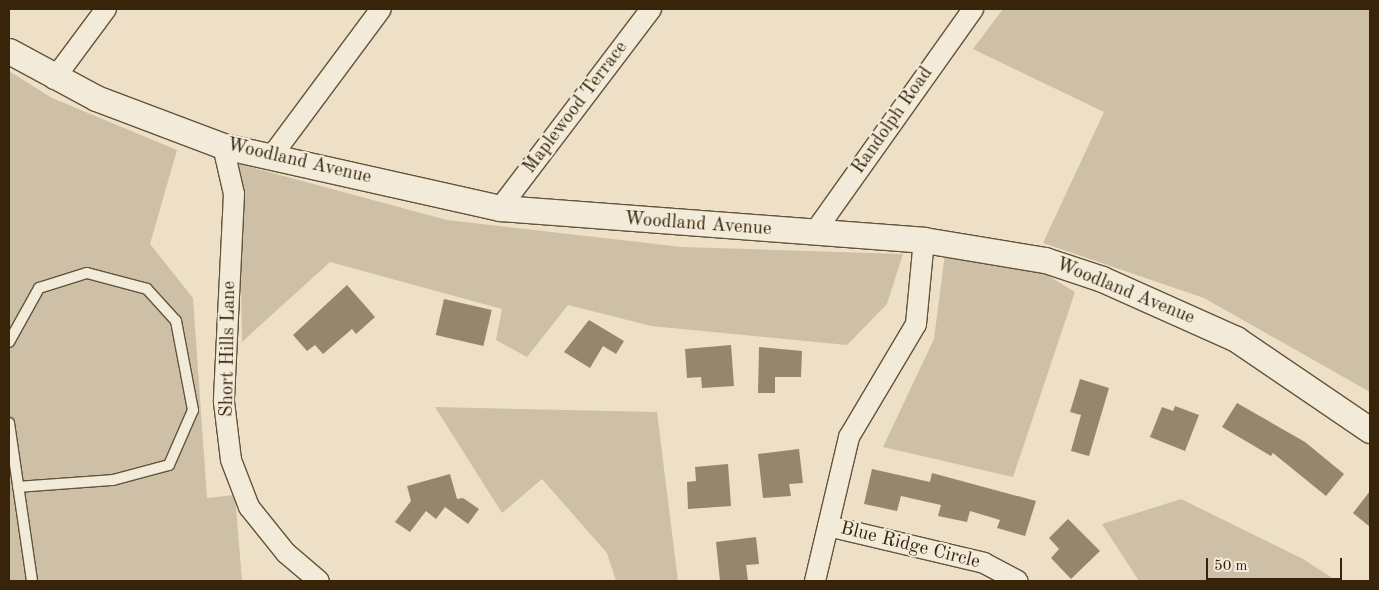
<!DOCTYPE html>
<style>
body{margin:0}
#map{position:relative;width:1379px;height:590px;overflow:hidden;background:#ede0c6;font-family:"Old Standard TT",serif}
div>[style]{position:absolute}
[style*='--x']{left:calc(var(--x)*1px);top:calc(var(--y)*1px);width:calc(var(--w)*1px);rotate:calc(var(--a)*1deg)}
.green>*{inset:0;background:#cec0a6}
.building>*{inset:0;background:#96866b;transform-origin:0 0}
.roads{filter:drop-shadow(1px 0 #655338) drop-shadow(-1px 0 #655338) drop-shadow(0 1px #655338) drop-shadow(0 -1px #655338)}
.service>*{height:10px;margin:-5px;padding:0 5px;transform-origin:5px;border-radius:5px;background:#f3ebda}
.minor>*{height:20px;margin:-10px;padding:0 10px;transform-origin:10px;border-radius:10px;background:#f3ebda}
.tertiary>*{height:25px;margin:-12.5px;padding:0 12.5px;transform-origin:12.5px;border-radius:12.5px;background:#f3ebda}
span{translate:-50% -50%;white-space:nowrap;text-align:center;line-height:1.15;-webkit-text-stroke:4px #f3ebda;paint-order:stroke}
.street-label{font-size:19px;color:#382409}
.frame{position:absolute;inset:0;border:10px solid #382409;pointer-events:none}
.scale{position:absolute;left:1206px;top:558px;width:136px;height:22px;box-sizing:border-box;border:2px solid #382409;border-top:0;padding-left:6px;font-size:15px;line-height:18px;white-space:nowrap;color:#382409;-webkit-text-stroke:4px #f3ebda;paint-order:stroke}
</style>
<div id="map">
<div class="green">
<div style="clip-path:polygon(1003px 9px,1370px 9px,1370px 392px,1204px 298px,1043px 243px,1104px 112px,973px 49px)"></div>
<div style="clip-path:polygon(9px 71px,52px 98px,177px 150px,150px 244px,193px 298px,207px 498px,235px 495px,242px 581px,9px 581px)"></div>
<div style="clip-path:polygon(239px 164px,447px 220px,682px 247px,903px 254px,887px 304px,847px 345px,651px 326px,568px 305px,527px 357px,496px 340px,502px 309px,330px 262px,242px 342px)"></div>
<div style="clip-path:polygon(945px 254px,1042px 272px,1075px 292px,1013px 477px,883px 447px,934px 339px)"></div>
<div style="clip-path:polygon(435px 407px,657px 412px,678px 581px,616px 581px,607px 553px,542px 479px,502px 513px)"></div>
<div style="clip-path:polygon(1181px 499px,1303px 559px,1337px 581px,1139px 581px,1102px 524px)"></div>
</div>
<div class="building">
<div style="clip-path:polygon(347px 285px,375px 317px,356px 334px,352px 329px,323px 354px,315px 345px,307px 351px,293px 335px)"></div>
<div style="left:444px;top:299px;width:49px;height:37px;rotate:13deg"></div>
<div style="clip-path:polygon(589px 320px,624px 341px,616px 354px,603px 346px,590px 368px,564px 352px)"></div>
<div style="clip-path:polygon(731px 345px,734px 386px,702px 388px,701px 377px,687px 378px,685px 349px)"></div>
<div style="clip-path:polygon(759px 347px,802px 351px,801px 377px,775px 377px,775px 393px,758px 393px)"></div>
<div style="clip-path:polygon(1080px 379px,1109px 388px,1089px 456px,1071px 451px,1081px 415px,1070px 412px)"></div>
<div style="clip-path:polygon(1237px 403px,1305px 442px,1344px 474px,1326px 496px,1273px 453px,1271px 456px,1222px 427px)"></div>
<div style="clip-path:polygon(1175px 406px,1199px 415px,1185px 451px,1150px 437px,1162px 407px,1173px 411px)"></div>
<div style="clip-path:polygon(799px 449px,803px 483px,789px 484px,791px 496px,763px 498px,758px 454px)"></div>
<div style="clip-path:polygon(728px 464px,731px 506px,688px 509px,687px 482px,696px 481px,695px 467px)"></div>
<div style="clip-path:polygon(872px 469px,930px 482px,932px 473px,1036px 501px,1025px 536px,997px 528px,1000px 520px,970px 511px,967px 522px,938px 516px,941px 505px,901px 496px,897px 511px,864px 504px)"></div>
<div style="clip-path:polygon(450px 474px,457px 499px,463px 498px,479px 509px,468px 524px,445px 507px,436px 519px,426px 511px,410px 532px,395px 522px,411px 501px,407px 486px)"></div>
<div style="clip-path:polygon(1370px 491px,1370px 527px,1353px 513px)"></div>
<div style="clip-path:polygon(1068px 519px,1100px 551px,1071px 579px,1051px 558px,1059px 549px,1049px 538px)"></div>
<div style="clip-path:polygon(756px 537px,759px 564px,746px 565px,748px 581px,720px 581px,716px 542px)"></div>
</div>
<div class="roads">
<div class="service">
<div style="--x:9;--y:342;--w:62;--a:-60.9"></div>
<div style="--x:39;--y:288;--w:50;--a:-17.4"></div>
<div style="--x:87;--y:273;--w:62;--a:14.9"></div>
<div style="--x:147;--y:289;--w:43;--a:47.8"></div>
<div style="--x:176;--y:321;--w:91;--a:79.2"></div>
<div style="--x:193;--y:410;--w:60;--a:113.6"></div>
<div style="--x:169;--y:465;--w:58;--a:165"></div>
<div style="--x:113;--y:480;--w:95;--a:175.8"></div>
<div style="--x:9;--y:423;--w:160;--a:81.7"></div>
</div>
<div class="minor">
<div style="--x:54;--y:79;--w:87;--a:-53.4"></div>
<div style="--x:223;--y:146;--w:49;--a:77.1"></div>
<div style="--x:234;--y:194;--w:208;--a:92.8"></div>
<div style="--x:224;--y:402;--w:58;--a:83.1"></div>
<div style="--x:231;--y:460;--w:50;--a:69"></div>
<div style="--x:249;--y:507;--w:59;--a:51.2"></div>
<div style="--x:286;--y:553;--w:43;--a:40.3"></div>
<div style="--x:271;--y:157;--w:184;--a:-53.4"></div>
<div style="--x:500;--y:208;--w:250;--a:-52.8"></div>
<div style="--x:814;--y:233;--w:275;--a:-54.6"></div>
<div style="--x:828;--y:526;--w:160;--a:13.3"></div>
<div style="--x:984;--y:563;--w:38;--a:28"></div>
<div style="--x:815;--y:581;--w:148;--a:-76.7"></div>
<div style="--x:849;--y:437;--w:131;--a:-59.3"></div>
<div style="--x:916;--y:324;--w:84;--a:-84.6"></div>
</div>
<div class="tertiary">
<div style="--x:9;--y:51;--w:99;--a:28.4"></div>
<div style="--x:96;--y:98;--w:136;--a:20.7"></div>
<div style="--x:223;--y:146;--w:284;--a:12.6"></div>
<div style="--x:500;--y:208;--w:425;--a:4.3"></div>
<div style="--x:924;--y:240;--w:123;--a:9.4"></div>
<div style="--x:1045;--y:260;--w:60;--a:18.4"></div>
<div style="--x:1102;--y:279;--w:147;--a:24.1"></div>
<div style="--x:1236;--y:339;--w:162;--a:34.2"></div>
</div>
</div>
<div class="street-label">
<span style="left:576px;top:108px;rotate:-53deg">Maplewood Terrace</span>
<span style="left:893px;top:121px;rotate:-55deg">Randolph Road</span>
<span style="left:299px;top:162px;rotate:13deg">Woodland Avenue</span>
<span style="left:698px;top:225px;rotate:4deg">Woodland Avenue</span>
<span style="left:1125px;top:292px;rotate:22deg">Woodland Avenue</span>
<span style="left:229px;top:349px;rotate:-89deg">Short Hills Lane</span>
<span style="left:910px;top:546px;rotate:14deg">Blue Ridge Circle</span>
</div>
<div class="frame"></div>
<div class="scale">50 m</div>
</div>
